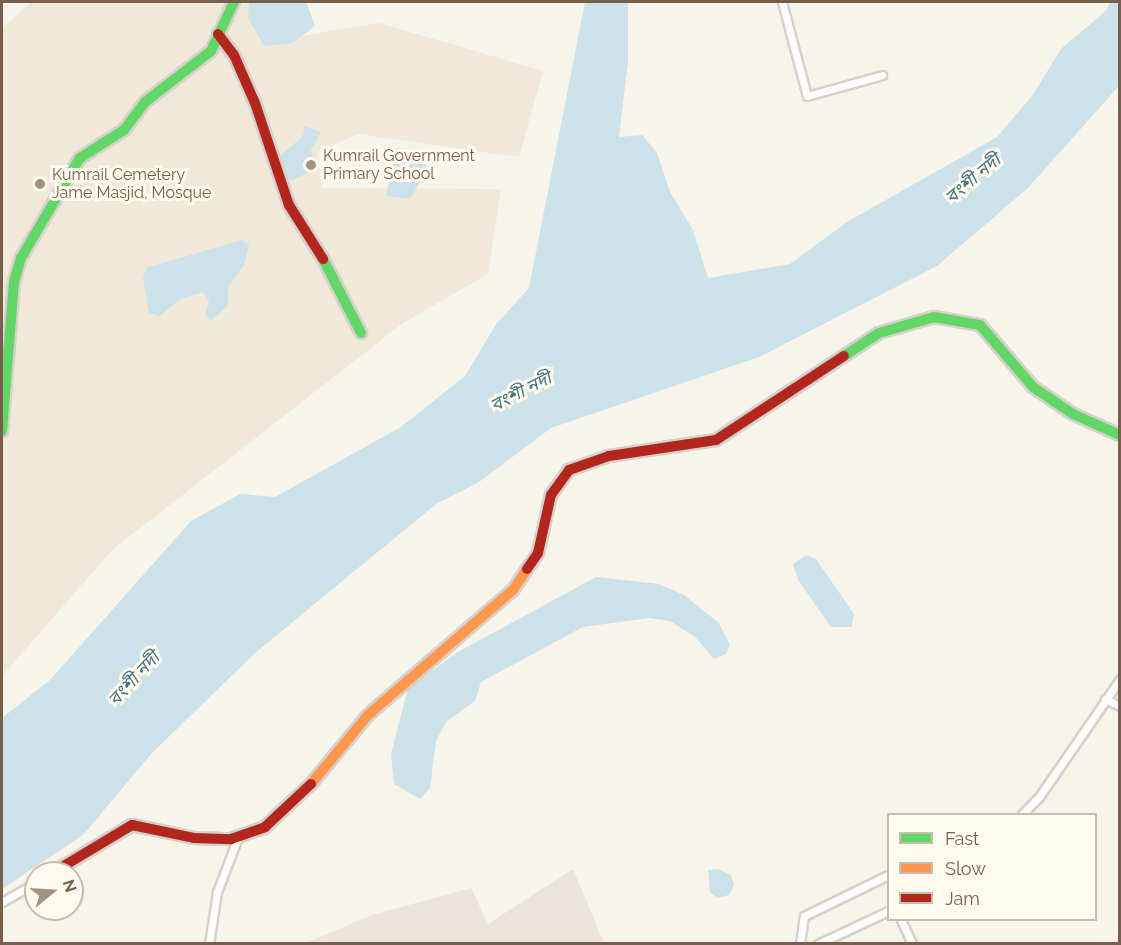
<!DOCTYPE html>
<meta charset="utf-8">
<style>
body{margin:0}
#map{position:relative;width:1121px;height:945px;overflow:hidden;background:#f7f4ec;font-family:Raleway,"Noto Sans Bengali",sans-serif}
div>[style]{position:absolute}
[style*='--x']{left:calc(var(--x)*1px);top:calc(var(--y)*1px);width:calc(var(--w)*1px);rotate:calc(var(--a)*1deg)}
.residential>*{inset:0;background:#f0e8d9}
.industrial>*{inset:0;background:#ebe4dc}
.water>*{inset:0;background:#cde2e8}
.roads{filter:drop-shadow(2px 0 #d6d1ca) drop-shadow(-2px 0 #d6d1ca) drop-shadow(0 2px #d6d1ca) drop-shadow(0 -2px #d6d1ca)}
.street>*{height:7px;margin:-3.5px;padding:0 3.5px;transform-origin:3.5px;border-radius:3.5px;background:#fefdfc}
.fast>*{height:10px;margin:-5px;padding:0 5px;transform-origin:5px;border-radius:5px;background:#63d668}
.slow>*{height:10px;margin:-5px;padding:0 5px;transform-origin:5px;border-radius:5px;background:#ff974d}
.jam>*{height:10px;margin:-5px;padding:0 5px;transform-origin:5px;border-radius:5px;background:#b3261e}
.dots>*{width:16px;height:16px;translate:-50% -50%;box-sizing:border-box;border:3px solid #fffaed;border-radius:50%}
span{translate:-50% -50%;white-space:nowrap;text-align:center;line-height:1.15;-webkit-text-stroke:6px #fffaed;paint-order:stroke}
.poi-label{font-size:16px;color:#765f4b}
.left{translate:0 -50%;text-align:left}
.water-label{font-size:18px;color:#457589;font-style:italic}
.frame{position:absolute;inset:0;border:3px solid #765f4b;pointer-events:none}
.legend{position:absolute;left:887px;top:813px;width:210px;height:108px;box-sizing:border-box;background:#fffaed;border:2px solid #c8bcac;margin:0;padding:8px 10px;list-style:none;font-size:18px;color:#765f4b}
.legend li{display:flex;align-items:center;gap:12px;height:30px}
.legend b{width:30px;border:2px solid #c8bcac}
.north{position:absolute;left:24px;top:861px;width:60px;height:60px;box-sizing:border-box;background:#fffaed;border:2px solid #c8bcac;border-radius:50%;rotate:72deg;font-size:16px;font-weight:700;line-height:24px;text-align:center;color:#765f4b}
.north::after{content:'';display:block;margin:auto;width:21px;height:27px;background:#a39383;clip-path:polygon(50% 0,100% 100%,50% 72%,0 100%)}
</style>
<div id="map">
<div class="residential">
<div style="clip-path:polygon(32px 2px,281px 2px,289px 38px,379px 23px,543px 71px,519px 157px,358px 134px,317px 152px,322px 188px,501px 189px,488px 274px,403px 323px,112px 550px,2px 676px,2px 28px)"></div>
</div>
<div class="industrial">
<div style="clip-path:polygon(573px 869px,604px 943px,306px 943px,372px 915px,471px 888px,488px 924px)"></div>
</div>
<div class="water">
<div style="clip-path:polygon(249px 2px,306px 2px,315px 26px,293px 43px,264px 46px,248px 18px)"></div>
<div style="clip-path:polygon(585px 2px,628px 2px,628px 62px,619px 137px,642px 135px,657px 153px,670px 192px,693px 230px,708px 278px,790px 264px,847px 222px,997px 137px,1032px 96px,1061px 49px,1107px 10px,1110px 2px,1119px 2px,1119px 86px,1028px 188px,937px 266px,759px 357px,551px 428px,479px 482px,436px 504px,255px 653px,152px 753px,83px 835px,2px 889px,2px 718px,50px 680px,191px 521px,240px 494px,275px 497px,401px 427px,465px 376px,497px 323px,529px 288px)"></div>
<div style="clip-path:polygon(305px 126px,321px 132px,311px 150px,314px 170px,290px 181px,278px 158px,303px 136px)"></div>
<div style="clip-path:polygon(396px 148px,420px 150px,426px 162px,427px 171px,410px 199px,386px 196px)"></div>
<div style="clip-path:polygon(242px 240px,249px 245px,244px 265px,228px 288px,228px 305px,211px 321px,205px 315px,209px 301px,203px 292px,180px 299px,160px 316px,149px 313px,143px 279px,146px 268px)"></div>
<div style="clip-path:polygon(806px 555px,816px 559px,854px 614px,852px 627px,831px 627px,798px 580px,793px 564px)"></div>
<div style="clip-path:polygon(596px 577px,659px 584px,684px 595px,719px 623px,730px 645px,726px 654px,714px 659px,695px 637px,670px 621px,649px 618px,583px 627px,481px 682px,475px 701px,446px 722px,436px 741px,430px 788px,420px 799px,394px 784px,391px 754px,408px 688px,458px 652px)"></div>
<div style="clip-path:polygon(718px 869px,731px 875px,734px 885px,729px 895px,717px 898px,710px 892px,708px 870px)"></div>
</div>
<div class="roads">
<div class="street">
<div style="--x:782;--y:2;--w:97;--a:75.1"></div>
<div style="--x:807;--y:96;--w:78;--a:-15.6"></div>
<div style="--x:1105;--y:699;--w:17;--a:25"></div>
<div style="--x:1022;--y:814;--w:24;--a:-45"></div>
<div style="--x:1039;--y:797;--w:143;--a:-55.5"></div>
<div style="--x:2;--y:902;--w:39;--a:-30"></div>
<div style="--x:901;--y:920;--w:26;--a:65"></div>
<div style="--x:209;--y:944;--w:53;--a:-81.3"></div>
<div style="--x:217;--y:892;--w:59;--a:-69.1"></div>
<div style="--x:800;--y:944;--w:28;--a:-82"></div>
<div style="--x:804;--y:916;--w:93;--a:-26"></div>
<div style="--x:818;--y:944;--w:77;--a:-25.2"></div>
</div>
<div class="fast">
<div style="--x:323;--y:259;--w:83;--a:62.8"></div>
<div style="--x:844;--y:356;--w:42;--a:-33.3"></div>
<div style="--x:879;--y:333;--w:57;--a:-16.2"></div>
<div style="--x:934;--y:317;--w:47;--a:9.9"></div>
<div style="--x:980;--y:325;--w:82;--a:49.5"></div>
<div style="--x:1033;--y:387;--w:48;--a:34"></div>
<div style="--x:1073;--y:414;--w:51;--a:24.1"></div>
<div style="--x:2;--y:431;--w:149;--a:-85.4"></div>
<div style="--x:14;--y:282;--w:25;--a:-74"></div>
<div style="--x:21;--y:258;--w:116;--a:-59.5"></div>
<div style="--x:80;--y:158;--w:52;--a:-32.5"></div>
<div style="--x:124;--y:130;--w:35;--a:-53"></div>
<div style="--x:145;--y:102;--w:83;--a:-37.7"></div>
<div style="--x:211;--y:51;--w:54;--a:-64.9"></div>
</div>
<div class="slow">
<div style="--x:311;--y:784;--w:89;--a:-50.4"></div>
<div style="--x:368;--y:715;--w:191;--a:-40.8"></div>
<div style="--x:513;--y:590;--w:25;--a:-56"></div>
</div>
<div class="jam">
<div style="--x:218;--y:34;--w:26;--a:53"></div>
<div style="--x:234;--y:55;--w:52;--a:66.4"></div>
<div style="--x:255;--y:103;--w:108;--a:71.6"></div>
<div style="--x:289;--y:205;--w:64;--a:57.8"></div>
<div style="--x:527;--y:569;--w:19;--a:-55"></div>
<div style="--x:538;--y:553;--w:59;--a:-77.4"></div>
<div style="--x:551;--y:495;--w:31;--a:-54"></div>
<div style="--x:569;--y:470;--w:42;--a:-19.3"></div>
<div style="--x:609;--y:456;--w:108;--a:-8.5"></div>
<div style="--x:716;--y:440;--w:153;--a:-33.3"></div>
<div style="--x:52;--y:873;--w:93;--a:-31"></div>
<div style="--x:132;--y:825;--w:63;--a:11.8"></div>
<div style="--x:194;--y:838;--w:37;--a:2"></div>
<div style="--x:231;--y:839;--w:36;--a:-19"></div>
<div style="--x:265;--y:827;--w:63;--a:-43.1"></div>
</div>
</div>
<div class="dots">
<div style="left:311px;top:165px;background:#a39383"></div>
<div style="left:40px;top:184px;background:#a39383"></div>
</div>
<div class="poi-label">
<span class="left" style="left:323px;top:165px">Kumrail Government<br>Primary School</span>
<span class="left" style="left:52px;top:184px">Kumrail Cemetery<br>Jame Masjid, Mosque</span>
</div>
<div class="water-label">
<span style="left:973px;top:179px;rotate:-40deg">বংশী নদী</span>
<span style="left:521px;top:392px;rotate:-27deg">বংশী নদী</span>
<span style="left:134px;top:679px;rotate:-47deg">বংশী নদী</span>
</div>
<div class="frame"></div>
<ul class="legend">
<li><b style="height:8px;background:#63d668"></b>Fast</li>
<li><b style="height:8px;background:#ff974d"></b>Slow</li>
<li><b style="height:8px;background:#b3261e"></b>Jam</li>
</ul>
<div class="north">N</div>
</div>
